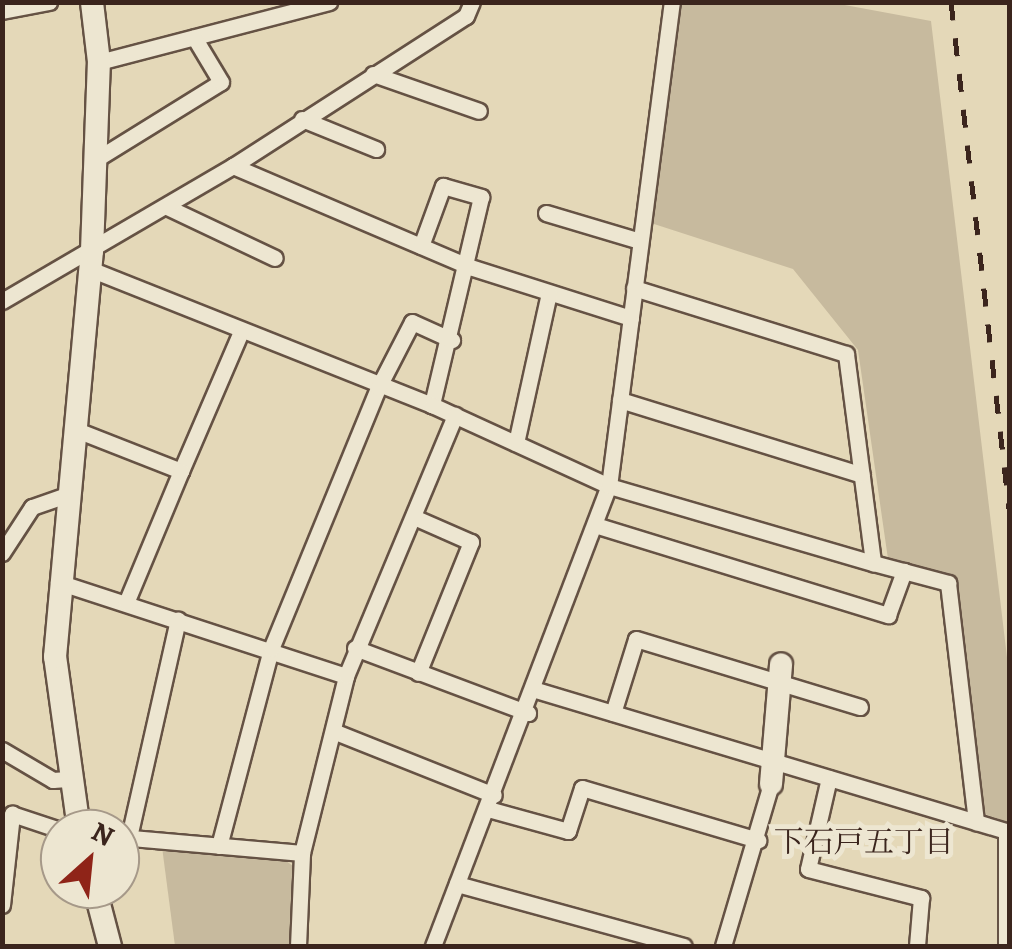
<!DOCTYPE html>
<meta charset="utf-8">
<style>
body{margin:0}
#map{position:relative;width:1012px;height:949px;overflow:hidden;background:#e4d8b8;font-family:Alegreya,"Noto Serif JP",serif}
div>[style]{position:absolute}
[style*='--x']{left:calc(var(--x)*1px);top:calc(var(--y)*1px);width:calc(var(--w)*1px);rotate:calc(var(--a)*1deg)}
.green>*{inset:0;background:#c7ba9e}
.roads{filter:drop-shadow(2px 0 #655244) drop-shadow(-2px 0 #655244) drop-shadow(0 2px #655244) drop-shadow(0 -2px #655244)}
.street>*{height:15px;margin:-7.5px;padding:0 7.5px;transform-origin:7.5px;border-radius:7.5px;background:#ede6d1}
.secondary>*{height:22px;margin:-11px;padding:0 11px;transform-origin:11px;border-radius:11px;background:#ede6d1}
.rail>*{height:5px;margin-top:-2.5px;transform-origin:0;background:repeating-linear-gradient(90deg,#3b251d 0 18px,transparent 0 36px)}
span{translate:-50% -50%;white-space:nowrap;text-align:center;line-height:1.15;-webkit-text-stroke:10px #ede6d1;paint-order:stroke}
.neighbourhood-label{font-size:30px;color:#3b251d}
.frame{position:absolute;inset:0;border:5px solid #3b251d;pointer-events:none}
.north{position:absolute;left:40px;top:809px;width:100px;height:100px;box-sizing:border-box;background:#ede6d1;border:2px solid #a69989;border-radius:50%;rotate:27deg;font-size:28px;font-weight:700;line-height:40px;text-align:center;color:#3b251d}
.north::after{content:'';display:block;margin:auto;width:35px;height:45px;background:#8f2418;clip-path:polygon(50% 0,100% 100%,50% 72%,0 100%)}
</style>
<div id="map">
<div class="green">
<div style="clip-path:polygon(676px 3px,834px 3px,931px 21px,1009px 674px,1009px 946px,1005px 821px,973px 810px,952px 575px,888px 559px,858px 350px,793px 269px,654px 224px,655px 143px)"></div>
<div style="clip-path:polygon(162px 847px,285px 860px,293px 866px,290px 946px,175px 946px)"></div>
</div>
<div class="roads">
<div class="street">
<div style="--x:2;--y:11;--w:48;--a:-10.8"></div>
<div style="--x:99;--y:62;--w:238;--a:-14.6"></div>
<div style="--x:373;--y:74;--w:112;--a:19.2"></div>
<div style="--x:302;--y:119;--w:80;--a:22.1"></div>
<div style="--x:95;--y:160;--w:148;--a:-31.8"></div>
<div style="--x:221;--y:82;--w:52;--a:-121"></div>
<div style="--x:233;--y:166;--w:258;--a:23.1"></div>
<div style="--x:470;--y:267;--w:169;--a:17.6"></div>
<div style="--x:167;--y:207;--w:119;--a:25.3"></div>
<div style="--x:546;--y:213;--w:98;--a:16.6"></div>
<div style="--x:421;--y:246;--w:64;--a:-69.9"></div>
<div style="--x:443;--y:186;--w:40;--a:16"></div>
<div style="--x:481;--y:197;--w:214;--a:103.3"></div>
<div style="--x:90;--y:269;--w:368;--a:21.7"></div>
<div style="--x:432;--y:405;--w:195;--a:24.6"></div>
<div style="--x:609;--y:486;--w:275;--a:16.3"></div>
<div style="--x:634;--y:288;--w:222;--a:17.3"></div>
<div style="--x:846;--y:354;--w:211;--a:82.6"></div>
<div style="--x:873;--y:563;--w:78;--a:14.9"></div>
<div style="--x:948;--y:583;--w:241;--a:83.3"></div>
<div style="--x:2;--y:301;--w:268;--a:-30.3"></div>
<div style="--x:233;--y:166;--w:277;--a:-32.8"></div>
<div style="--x:466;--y:16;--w:15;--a:-67"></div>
<div style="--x:620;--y:400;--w:253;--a:17.2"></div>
<div style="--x:74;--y:429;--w:115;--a:21.4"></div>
<div style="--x:181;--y:471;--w:151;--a:-66.7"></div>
<div style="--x:516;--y:443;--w:154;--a:-77.6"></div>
<div style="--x:416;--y:518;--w:60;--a:23.6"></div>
<div style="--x:471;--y:542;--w:141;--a:112"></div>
<div style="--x:595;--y:525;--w:307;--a:17.1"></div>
<div style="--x:888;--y:615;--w:47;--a:-70"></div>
<div style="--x:2;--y:553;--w:55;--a:-56.9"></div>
<div style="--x:32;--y:507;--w:37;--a:-19"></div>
<div style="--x:58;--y:582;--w:303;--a:18.1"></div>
<div style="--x:126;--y:603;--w:143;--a:-67.4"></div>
<div style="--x:355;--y:648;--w:185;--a:20.6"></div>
<div style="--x:536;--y:690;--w:491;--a:16.7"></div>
<div style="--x:1006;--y:831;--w:115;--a:90"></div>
<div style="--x:613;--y:713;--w:77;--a:-72.7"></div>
<div style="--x:636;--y:639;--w:234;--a:16.9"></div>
<div style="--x:333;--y:731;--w:173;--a:21.7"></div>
<div style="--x:2;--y:750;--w:59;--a:30.5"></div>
<div style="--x:53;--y:780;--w:14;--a:-4"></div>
<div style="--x:829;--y:778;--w:93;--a:103"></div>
<div style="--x:808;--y:869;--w:117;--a:14.4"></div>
<div style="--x:921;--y:898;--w:48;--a:94.8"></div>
<div style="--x:488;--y:809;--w:83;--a:15.4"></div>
<div style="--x:568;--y:831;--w:45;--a:-72"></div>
<div style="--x:582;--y:788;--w:184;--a:16.5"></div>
<div style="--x:120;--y:837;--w:183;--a:5"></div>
<div style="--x:129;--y:837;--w:223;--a:-77.3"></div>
<div style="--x:219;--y:846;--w:204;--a:-75.2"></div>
<div style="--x:271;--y:649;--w:282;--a:-67.7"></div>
<div style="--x:378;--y:388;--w:74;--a:-62.7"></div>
<div style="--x:412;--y:322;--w:44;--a:24.2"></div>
<div style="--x:457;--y:884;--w:235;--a:15.3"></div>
<div style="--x:2;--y:905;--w:92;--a:-83.7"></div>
<div style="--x:12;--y:814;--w:51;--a:18.4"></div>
<div style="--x:298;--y:946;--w:93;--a:-87.5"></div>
<div style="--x:302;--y:853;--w:182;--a:-76"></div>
<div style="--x:346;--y:676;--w:283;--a:-67.3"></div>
<div style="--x:433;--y:946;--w:493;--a:-69.1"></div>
<div style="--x:609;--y:486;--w:488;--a:-82.6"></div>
<div style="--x:723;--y:946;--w:169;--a:-73.5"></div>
</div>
<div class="secondary">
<div style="--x:771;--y:784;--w:120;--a:-85.2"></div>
<div style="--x:79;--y:829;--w:174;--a:-97.9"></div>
<div style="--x:55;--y:657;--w:408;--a:-84.8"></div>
<div style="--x:92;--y:251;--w:189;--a:-87.9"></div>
<div style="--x:99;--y:62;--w:60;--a:-96.7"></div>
<div style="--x:95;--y:889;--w:59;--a:75.3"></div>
</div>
</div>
<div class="rail">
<div style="--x:951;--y:2;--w:518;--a:83.46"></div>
</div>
<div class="neighbourhood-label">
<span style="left:864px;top:842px">下石戸五丁目</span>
</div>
<div class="frame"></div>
<div class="north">N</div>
</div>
